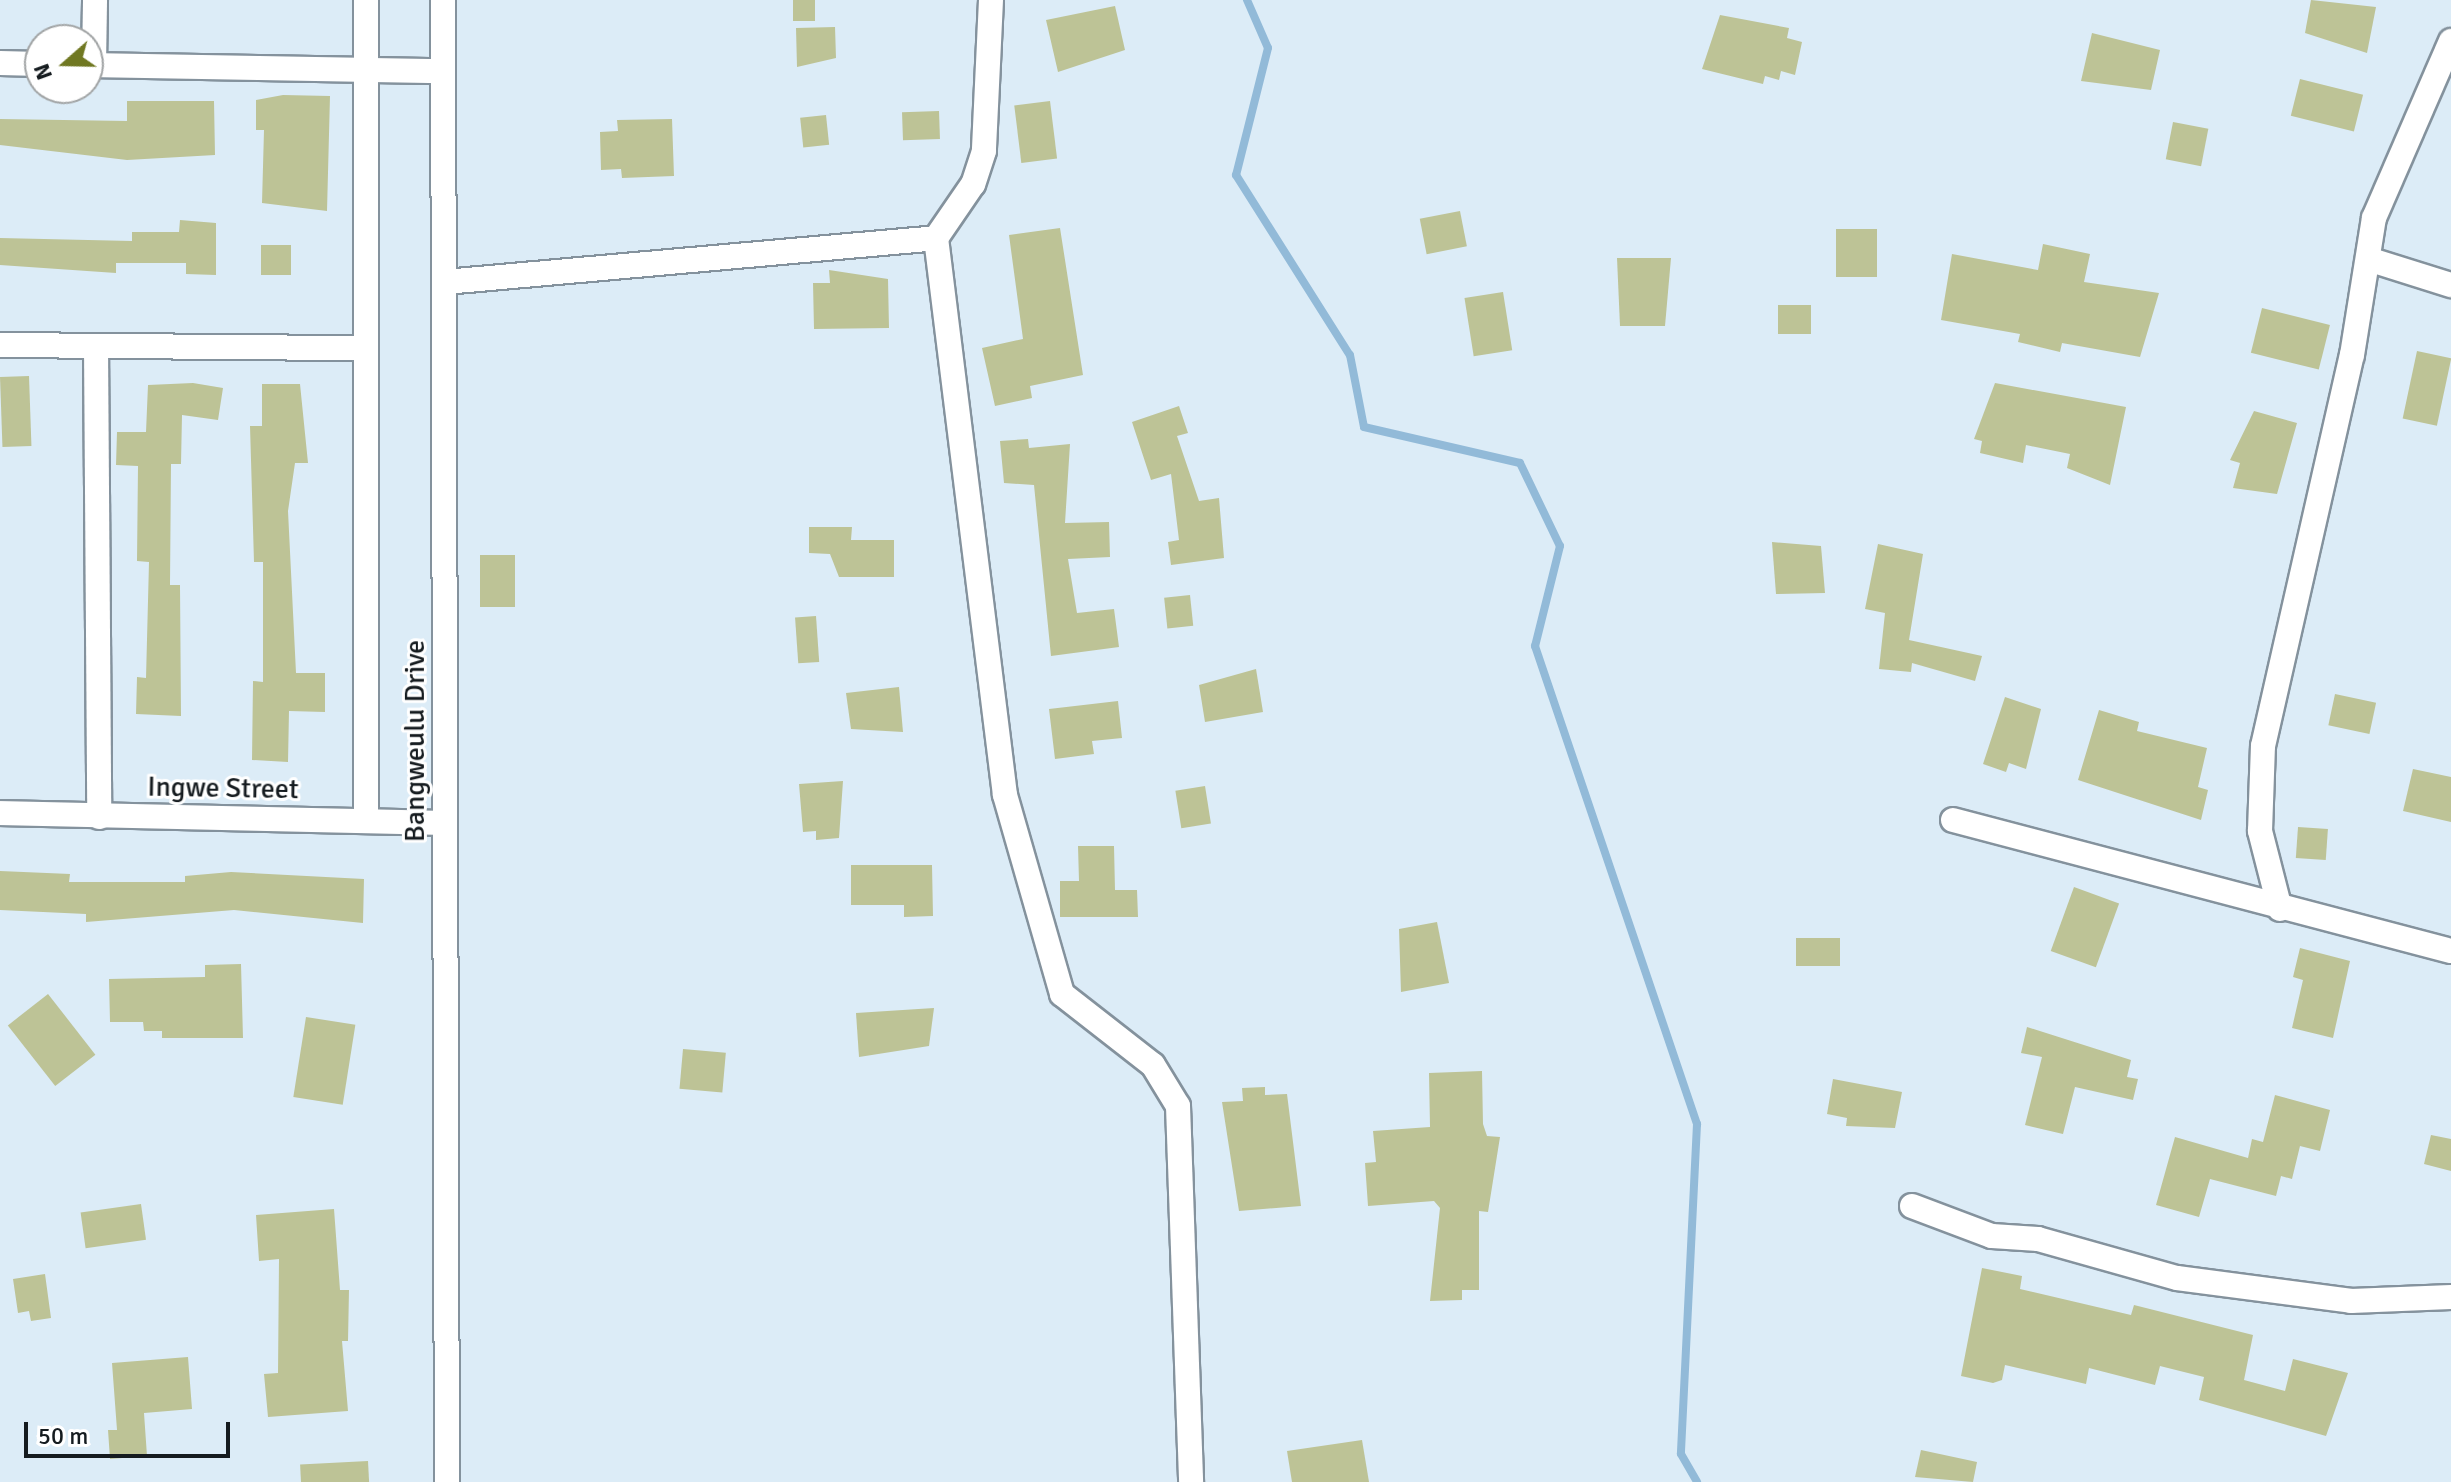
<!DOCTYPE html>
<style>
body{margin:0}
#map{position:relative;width:2451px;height:1482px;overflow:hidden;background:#dcecf7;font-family:Signika,sans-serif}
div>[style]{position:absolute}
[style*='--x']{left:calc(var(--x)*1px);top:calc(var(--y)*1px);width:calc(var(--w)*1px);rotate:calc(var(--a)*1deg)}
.stream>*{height:8px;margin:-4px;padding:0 4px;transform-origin:4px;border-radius:4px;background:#92bad8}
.building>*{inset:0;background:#bdc396;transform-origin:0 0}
.roads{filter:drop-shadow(2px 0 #84929d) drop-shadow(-2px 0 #84929d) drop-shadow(0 2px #84929d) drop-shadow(0 -2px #84929d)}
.street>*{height:24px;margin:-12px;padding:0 12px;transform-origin:12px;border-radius:12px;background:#fff}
span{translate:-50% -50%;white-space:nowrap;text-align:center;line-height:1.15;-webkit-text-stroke:6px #fff;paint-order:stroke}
.street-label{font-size:28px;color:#151b1f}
.north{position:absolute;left:24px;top:24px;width:80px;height:80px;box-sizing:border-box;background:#fff;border:2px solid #a1a4a5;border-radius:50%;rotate:250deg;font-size:22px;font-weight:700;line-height:32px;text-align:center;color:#151b1f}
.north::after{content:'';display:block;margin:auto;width:28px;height:36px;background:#707822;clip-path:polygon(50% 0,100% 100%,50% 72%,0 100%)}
.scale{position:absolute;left:24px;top:1422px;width:206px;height:36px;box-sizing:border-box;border:4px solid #151b1f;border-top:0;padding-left:10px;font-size:24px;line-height:28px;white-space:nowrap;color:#151b1f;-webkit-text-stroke:6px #fff;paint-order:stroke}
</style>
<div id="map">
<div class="stream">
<div style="--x:1247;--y:0;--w:52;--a:66.4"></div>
<div style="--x:1268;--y:48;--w:131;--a:104.1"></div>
<div style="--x:1236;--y:175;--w:213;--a:57.7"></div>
<div style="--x:1350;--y:355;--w:73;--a:79"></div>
<div style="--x:1364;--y:427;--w:160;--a:13"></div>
<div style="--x:1520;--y:463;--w:92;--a:64.3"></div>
<div style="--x:1560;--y:546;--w:103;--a:104"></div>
<div style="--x:1535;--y:646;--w:505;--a:71.28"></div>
<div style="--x:1697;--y:1124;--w:330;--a:92.8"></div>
<div style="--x:1681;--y:1454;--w:32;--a:60"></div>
</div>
<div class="building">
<div style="left:793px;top:0;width:22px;height:21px"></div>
<div style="clip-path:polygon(2311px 0,2376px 7px,2367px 53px,2305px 33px)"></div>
<div style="clip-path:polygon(1115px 6px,1125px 50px,1058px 72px,1046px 20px)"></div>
<div style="clip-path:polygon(1720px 15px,1789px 28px,1787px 38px,1802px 42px,1795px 75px,1781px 71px,1779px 80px,1765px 76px,1763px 84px,1702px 69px)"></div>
<div style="clip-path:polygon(835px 27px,836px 58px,797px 67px,796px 28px)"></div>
<div style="clip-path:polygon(2092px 33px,2160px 50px,2151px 90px,2081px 81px)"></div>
<div style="left:2300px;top:79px;width:65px;height:38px;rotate:14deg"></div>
<div style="clip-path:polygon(283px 95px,330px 96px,327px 211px,262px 203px,264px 130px,256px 130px,256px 100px)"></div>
<div style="clip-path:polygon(127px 101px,214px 101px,215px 155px,127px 160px,0 145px,0 119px,127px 121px)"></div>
<div style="left:1050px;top:101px;width:58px;height:36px;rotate:83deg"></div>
<div style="left:939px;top:111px;width:28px;height:37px;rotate:88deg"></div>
<div style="left:826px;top:115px;width:30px;height:26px;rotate:84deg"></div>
<div style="clip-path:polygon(672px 119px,674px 176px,622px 178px,621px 169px,601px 170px,600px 132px,618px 131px,617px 120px)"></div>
<div style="left:2173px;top:122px;width:36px;height:38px;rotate:11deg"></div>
<div style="left:1460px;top:211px;width:36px;height:41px;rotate:79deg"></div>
<div style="clip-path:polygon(180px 220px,216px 223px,216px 275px,186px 274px,186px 263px,116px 263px,116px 273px,0 265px,0 238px,132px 241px,132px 232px,179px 232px)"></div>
<div style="clip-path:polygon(1060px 228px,1083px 375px,1030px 386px,1032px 398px,995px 406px,982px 348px,1023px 339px,1009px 235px)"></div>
<div style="left:1836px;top:229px;width:41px;height:48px"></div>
<div style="clip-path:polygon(2043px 244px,2090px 254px,2084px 282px,2159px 293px,2140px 357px,2062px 343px,2060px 352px,2018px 342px,2020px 334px,1941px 320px,1952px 254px,2038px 270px)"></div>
<div style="left:261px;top:245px;width:30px;height:30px"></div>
<div style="clip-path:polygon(1617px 258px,1671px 258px,1665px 326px,1620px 326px)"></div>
<div style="clip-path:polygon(829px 270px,888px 279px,889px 328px,814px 329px,813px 283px,830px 283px)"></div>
<div style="left:1503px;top:292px;width:59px;height:39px;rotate:81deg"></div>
<div style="left:1778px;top:305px;width:33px;height:29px"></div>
<div style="left:2262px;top:308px;width:70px;height:46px;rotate:14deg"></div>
<div style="left:2417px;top:351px;width:35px;height:69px;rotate:12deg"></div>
<div style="left:29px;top:376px;width:70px;height:29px;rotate:88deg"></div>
<div style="clip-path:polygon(193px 383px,223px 388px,218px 420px,182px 415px,181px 464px,171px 464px,170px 585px,180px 585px,181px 716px,136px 714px,137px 677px,146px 678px,149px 562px,137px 561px,138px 466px,116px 465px,117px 432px,146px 432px,148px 385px)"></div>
<div style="clip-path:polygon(1995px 383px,2126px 407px,2110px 485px,2067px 468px,2070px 454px,2026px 445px,2023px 463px,1980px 453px,1982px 441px,1974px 439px)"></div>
<div style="clip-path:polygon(262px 384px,300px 384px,308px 463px,295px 463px,288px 511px,296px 673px,325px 673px,325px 712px,289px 711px,288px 762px,252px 760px,253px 681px,263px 682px,263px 562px,254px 562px,250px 426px,262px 426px)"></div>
<div style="clip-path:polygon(1179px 406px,1188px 433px,1177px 436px,1199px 501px,1219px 498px,1224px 558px,1171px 565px,1168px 542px,1179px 540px,1171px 474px,1151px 480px,1132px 422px)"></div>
<div style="clip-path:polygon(2254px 411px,2297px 423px,2277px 494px,2233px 488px,2240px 463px,2230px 460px)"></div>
<div style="clip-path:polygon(1028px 439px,1029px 448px,1070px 444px,1065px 523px,1109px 522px,1110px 557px,1068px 559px,1077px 613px,1114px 609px,1119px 647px,1051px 656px,1034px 485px,1004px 483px,1000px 441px)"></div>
<div style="clip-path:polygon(809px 527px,852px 527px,851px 540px,894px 540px,894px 577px,839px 577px,830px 554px,809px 553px)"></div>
<div style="clip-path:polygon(1772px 542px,1821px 546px,1825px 593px,1776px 594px)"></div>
<div style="clip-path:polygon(1878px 544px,1923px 554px,1909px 640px,1982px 656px,1975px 681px,1912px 663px,1911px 672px,1879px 669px,1885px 613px,1865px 609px)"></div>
<div style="left:480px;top:555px;width:35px;height:52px"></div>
<div style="left:1190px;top:595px;width:31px;height:26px;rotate:84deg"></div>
<div style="left:816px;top:616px;width:46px;height:21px;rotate:86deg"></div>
<div style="clip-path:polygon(1256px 669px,1263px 712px,1205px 722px,1199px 685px)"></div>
<div style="clip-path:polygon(899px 687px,903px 732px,851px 729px,846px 693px)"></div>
<div style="left:2335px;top:694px;width:42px;height:32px;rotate:12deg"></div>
<div style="clip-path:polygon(2005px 697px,2041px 709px,2026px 769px,2009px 763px,2006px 772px,1983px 764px)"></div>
<div style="clip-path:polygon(1118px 701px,1122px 738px,1092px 741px,1094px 754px,1055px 759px,1049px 709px)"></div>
<div style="clip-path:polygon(2099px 710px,2139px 722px,2137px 731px,2207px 748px,2198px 787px,2208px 790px,2201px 820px,2078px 780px)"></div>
<div style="clip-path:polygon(2413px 769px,2451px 777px,2451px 822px,2403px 811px)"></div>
<div style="clip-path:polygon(843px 781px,839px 838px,816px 840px,816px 831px,803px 832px,799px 784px)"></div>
<div style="left:1205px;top:786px;width:38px;height:30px;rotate:81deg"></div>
<div style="left:2298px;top:827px;width:30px;height:31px;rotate:4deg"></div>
<div style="clip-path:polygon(1078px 846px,1114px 846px,1115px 890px,1137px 890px,1138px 917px,1060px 917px,1060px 881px,1079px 881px)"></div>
<div style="clip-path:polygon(851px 865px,932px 865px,933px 916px,904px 917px,904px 905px,851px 905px)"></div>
<div style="clip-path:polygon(0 871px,70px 874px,69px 882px,185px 882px,185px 876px,231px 872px,364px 879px,363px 923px,234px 910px,86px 922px,86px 914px,0 910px)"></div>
<div style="left:2074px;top:887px;width:48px;height:68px;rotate:20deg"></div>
<div style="clip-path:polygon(1437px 922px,1449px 983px,1401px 992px,1399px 929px)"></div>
<div style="left:1796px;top:938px;width:44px;height:28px"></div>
<div style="clip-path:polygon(2300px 948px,2350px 961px,2333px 1038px,2292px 1028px,2303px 980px,2293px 977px)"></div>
<div style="clip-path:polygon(241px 964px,243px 1038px,162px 1038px,162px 1031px,144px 1031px,143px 1022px,110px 1022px,109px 979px,205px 977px,205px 965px)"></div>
<div style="left:48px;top:994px;width:77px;height:51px;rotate:52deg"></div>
<div style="clip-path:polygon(934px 1008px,929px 1046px,859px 1057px,856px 1013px)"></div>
<div style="left:306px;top:1017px;width:50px;height:81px;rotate:9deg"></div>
<div style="clip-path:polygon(2027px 1027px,2131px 1060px,2127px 1077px,2138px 1079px,2133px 1100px,2075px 1087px,2063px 1134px,2025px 1125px,2042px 1057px,2021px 1053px)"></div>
<div style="left:683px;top:1049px;width:43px;height:40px;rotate:5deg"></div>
<div style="clip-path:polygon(1482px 1071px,1483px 1124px,1487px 1136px,1500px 1137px,1488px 1212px,1479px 1211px,1479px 1290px,1462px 1290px,1462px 1300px,1430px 1301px,1440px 1208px,1434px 1201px,1368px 1206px,1365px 1163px,1376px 1162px,1373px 1131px,1430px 1127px,1429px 1073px)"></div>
<div style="clip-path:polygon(1833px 1079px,1902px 1092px,1895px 1128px,1846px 1126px,1847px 1118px,1827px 1114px)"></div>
<div style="clip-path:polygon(1265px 1087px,1265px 1095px,1287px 1094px,1301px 1206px,1239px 1211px,1222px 1102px,1243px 1101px,1242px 1088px)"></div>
<div style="clip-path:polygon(2275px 1095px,2330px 1110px,2320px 1151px,2300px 1146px,2292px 1179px,2281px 1176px,2276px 1196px,2210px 1179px,2199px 1217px,2156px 1205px,2175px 1137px,2248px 1158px,2252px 1139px,2263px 1142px)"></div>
<div style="clip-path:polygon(2431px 1135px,2451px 1139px,2451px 1171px,2424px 1164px)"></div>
<div style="left:141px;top:1204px;width:36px;height:61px;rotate:82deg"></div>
<div style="clip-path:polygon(334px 1209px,340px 1290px,349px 1290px,348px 1341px,342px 1341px,348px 1411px,268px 1417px,264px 1374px,278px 1373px,279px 1259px,259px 1261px,256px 1215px)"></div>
<div style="clip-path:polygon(1982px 1268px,2022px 1276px,2020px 1289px,2131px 1315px,2134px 1305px,2253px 1335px,2244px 1380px,2285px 1391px,2293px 1359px,2348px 1373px,2326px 1436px,2199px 1400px,2204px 1377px,2160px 1366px,2155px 1385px,2089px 1368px,2086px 1384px,2005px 1365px,2002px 1380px,1993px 1383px,1961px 1376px)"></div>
<div style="clip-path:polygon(45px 1274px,51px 1318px,31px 1321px,29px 1311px,18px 1313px,13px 1279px)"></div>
<div style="clip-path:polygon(188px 1357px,192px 1409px,144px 1413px,147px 1456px,110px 1459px,108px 1430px,117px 1430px,112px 1363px)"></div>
<div style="clip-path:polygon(1362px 1440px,1369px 1482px,1292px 1482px,1287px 1451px)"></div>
<div style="clip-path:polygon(1921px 1450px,1977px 1462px,1973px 1482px,1915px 1477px)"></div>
<div style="left:368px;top:1461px;width:21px;height:68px;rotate:87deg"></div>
</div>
<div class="roads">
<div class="street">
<div style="--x:366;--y:0;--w:820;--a:90"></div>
<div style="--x:443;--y:0;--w:1482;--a:89.85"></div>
<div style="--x:991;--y:0;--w:151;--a:92.7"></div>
<div style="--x:984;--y:151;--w:35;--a:108"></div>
<div style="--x:973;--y:184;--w:65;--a:124.4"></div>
<div style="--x:936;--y:238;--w:561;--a:82.94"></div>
<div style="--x:1005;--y:795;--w:207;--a:74"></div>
<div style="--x:1062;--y:994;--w:115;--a:38"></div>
<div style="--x:1153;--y:1065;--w:48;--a:58.6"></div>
<div style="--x:1178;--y:1106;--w:376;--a:88"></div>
<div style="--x:0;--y:63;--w:40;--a:1.4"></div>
<div style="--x:88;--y:65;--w:355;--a:1"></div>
<div style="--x:94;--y:65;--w:65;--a:-89.1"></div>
<div style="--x:2371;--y:260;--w:84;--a:17.4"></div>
<div style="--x:445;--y:282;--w:493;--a:-5.1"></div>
<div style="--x:0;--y:345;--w:363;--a:0.5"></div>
<div style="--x:96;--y:346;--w:471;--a:89.6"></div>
<div style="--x:0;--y:813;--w:445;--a:1.3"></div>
<div style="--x:1953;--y:820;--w:515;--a:14.74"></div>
<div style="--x:2280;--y:909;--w:81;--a:-104.4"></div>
<div style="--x:2260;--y:831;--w:85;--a:-88"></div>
<div style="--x:2263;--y:746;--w:401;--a:-77.2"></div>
<div style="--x:2352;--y:355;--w:139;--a:-80.9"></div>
<div style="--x:2374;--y:218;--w:193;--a:-66.5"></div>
<div style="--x:1912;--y:1206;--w:85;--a:20.6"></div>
<div style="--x:1992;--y:1236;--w:46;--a:3.7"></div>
<div style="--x:2038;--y:1239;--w:144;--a:15.7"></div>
<div style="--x:2177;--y:1278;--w:176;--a:7.5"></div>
<div style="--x:2351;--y:1301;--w:100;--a:-2.3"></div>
</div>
</div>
<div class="street-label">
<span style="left:415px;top:741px;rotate:-90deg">Bangweulu Drive</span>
<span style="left:223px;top:788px;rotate:1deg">Ingwe Street</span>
</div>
<div class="north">N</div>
<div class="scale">50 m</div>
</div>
